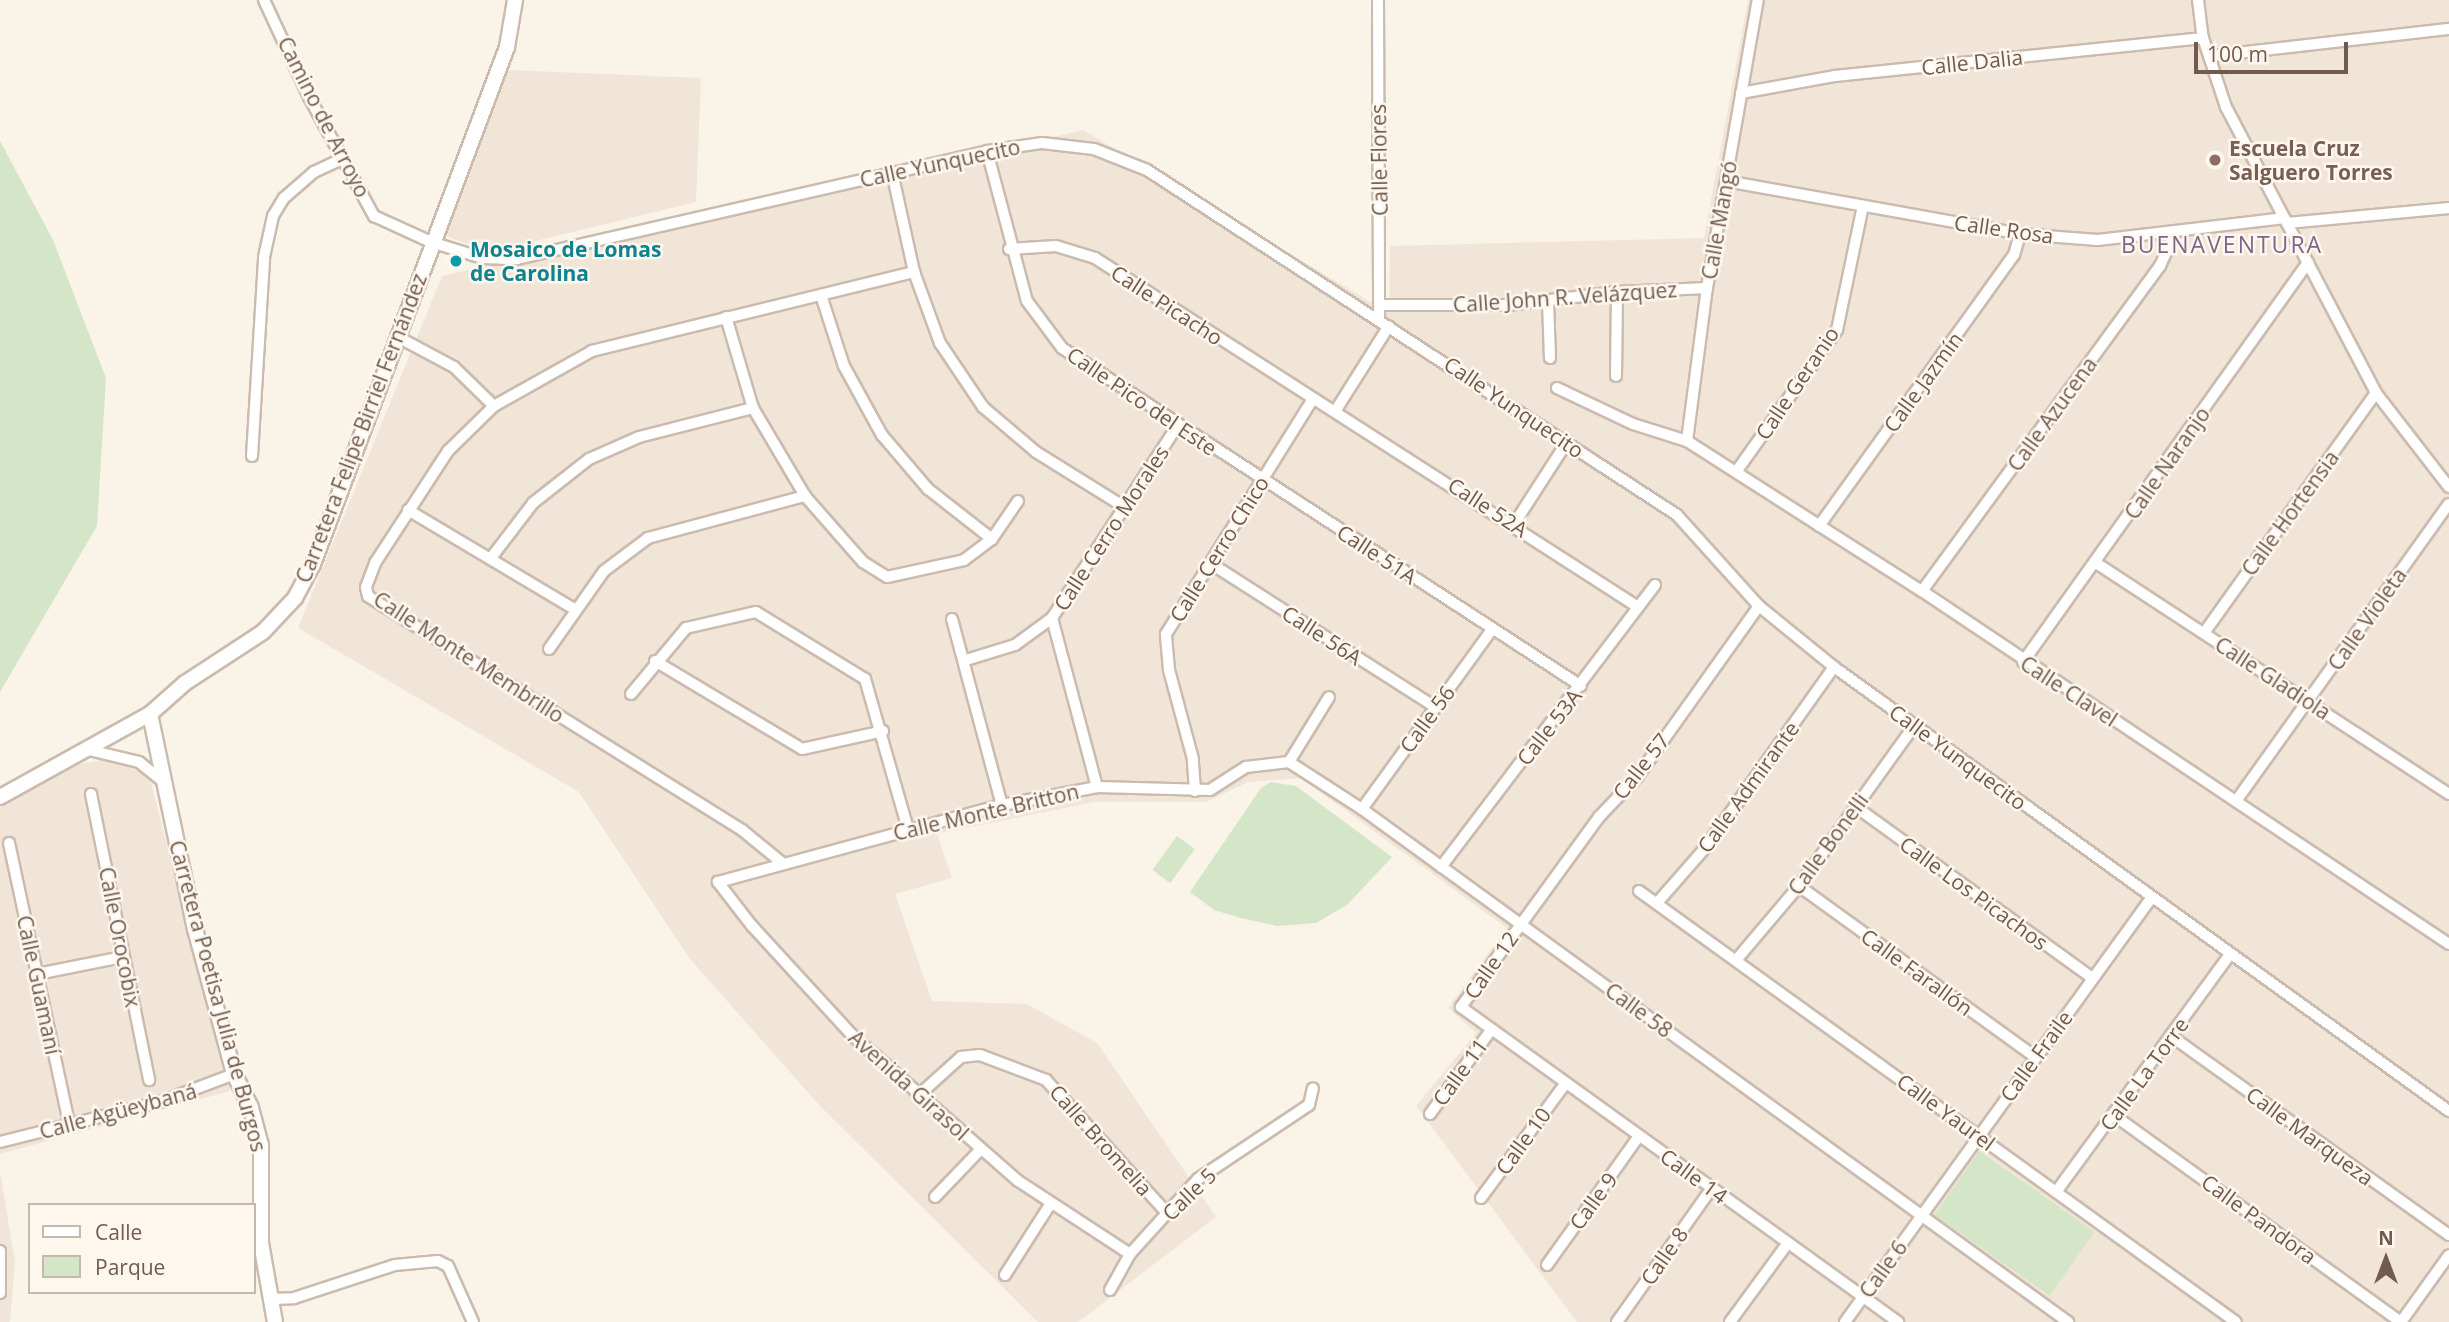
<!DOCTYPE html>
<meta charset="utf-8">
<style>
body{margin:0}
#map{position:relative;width:2449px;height:1322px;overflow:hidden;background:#faf3e8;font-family:"Open Sans",sans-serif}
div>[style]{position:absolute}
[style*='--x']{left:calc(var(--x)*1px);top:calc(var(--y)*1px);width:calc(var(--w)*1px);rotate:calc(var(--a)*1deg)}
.residential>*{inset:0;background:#f1e5d7}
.green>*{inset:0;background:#d4e6c7;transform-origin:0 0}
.roads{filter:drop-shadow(2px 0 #cbbbaf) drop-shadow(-2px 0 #cbbbaf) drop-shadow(0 2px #cbbbaf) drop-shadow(0 -2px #cbbbaf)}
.street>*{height:10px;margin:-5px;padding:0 5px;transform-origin:5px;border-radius:5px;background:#fff}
.secondary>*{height:14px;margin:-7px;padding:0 7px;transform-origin:7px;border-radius:7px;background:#fff}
.dots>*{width:19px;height:19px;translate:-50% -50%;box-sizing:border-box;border:4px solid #fdf7ee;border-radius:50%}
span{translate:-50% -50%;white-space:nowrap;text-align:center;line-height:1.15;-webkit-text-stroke:5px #fdf7ee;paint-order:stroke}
.street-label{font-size:21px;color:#715b4f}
.education-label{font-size:21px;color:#785e54;font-weight:700}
.left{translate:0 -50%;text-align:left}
.culture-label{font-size:21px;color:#0d838f;font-weight:700}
.neighbourhood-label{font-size:23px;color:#80668d;letter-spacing:2px}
.legend{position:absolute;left:28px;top:1203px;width:228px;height:91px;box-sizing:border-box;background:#fdf7ee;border:2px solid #c5b9ae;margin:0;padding:9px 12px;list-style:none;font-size:21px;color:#715b4f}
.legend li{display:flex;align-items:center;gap:14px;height:35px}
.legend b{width:35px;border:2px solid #c5b9ae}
.north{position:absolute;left:2351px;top:1224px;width:70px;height:70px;-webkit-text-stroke:5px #fdf7ee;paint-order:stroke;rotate:0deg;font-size:19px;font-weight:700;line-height:28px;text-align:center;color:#715b4f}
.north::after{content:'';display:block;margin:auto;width:24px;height:32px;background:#715b4f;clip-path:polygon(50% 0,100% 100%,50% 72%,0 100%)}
.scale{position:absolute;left:2194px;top:42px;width:154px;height:32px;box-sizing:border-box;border:4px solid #715b4f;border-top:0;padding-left:9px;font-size:21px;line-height:24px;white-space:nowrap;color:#715b4f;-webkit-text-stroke:5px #fdf7ee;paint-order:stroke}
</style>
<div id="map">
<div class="residential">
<div style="clip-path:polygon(1748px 0,2449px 0,2449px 1322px,1577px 1322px,1416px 1106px,1476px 1033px,1448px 1008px,1507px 928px,1301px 778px,1248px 782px,1206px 802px,1094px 802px,937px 834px,952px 878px,895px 894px,932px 1001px,1027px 1004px,1097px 1043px,1216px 1217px,1078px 1322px,1038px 1322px,820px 1106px,690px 959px,579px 792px,298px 628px,442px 276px,1083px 130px,1389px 313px,1390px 246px,1704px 238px)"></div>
<div style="clip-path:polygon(505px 70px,701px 78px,696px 202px,515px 246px,468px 244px,448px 237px,445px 228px)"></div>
<div style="clip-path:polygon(103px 760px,129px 766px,150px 779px,230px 1091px,0 1154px,0 805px,80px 764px)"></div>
<div style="clip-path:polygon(0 1171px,15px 1262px,10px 1322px,0 1322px)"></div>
</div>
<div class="green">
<div style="clip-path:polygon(0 141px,53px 240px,106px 378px,97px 526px,0 692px)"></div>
<div style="clip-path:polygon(1271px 782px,1296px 786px,1392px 857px,1347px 905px,1316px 923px,1277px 926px,1241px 918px,1214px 910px,1190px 892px,1261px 788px)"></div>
<div style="left:1177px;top:836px;width:22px;height:42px;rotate:36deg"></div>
<div style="left:1979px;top:1151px;width:141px;height:78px;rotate:35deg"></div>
</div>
<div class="roads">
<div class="street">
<div style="--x:264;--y:0;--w:107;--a:65.1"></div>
<div style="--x:309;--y:97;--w:136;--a:61.4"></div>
<div style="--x:374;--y:216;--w:63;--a:24.5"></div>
<div style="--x:431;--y:242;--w:53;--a:17.4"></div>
<div style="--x:482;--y:258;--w:35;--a:2"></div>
<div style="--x:517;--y:259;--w:482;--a:-12.9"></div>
<div style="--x:987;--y:151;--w:56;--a:-8.3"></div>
<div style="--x:1042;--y:143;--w:52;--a:6.6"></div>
<div style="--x:1094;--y:149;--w:57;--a:21.6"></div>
<div style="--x:1147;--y:170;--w:632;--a:33.06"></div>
<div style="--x:1677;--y:515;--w:122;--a:48"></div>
<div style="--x:1759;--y:606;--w:97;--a:39.1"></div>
<div style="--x:1834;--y:667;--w:759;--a:35.83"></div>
<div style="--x:1378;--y:0;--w:319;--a:89.8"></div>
<div style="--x:2198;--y:0;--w:38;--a:83"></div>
<div style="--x:2203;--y:38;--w:73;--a:71.6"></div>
<div style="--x:2226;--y:107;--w:323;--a:62.3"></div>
<div style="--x:2376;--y:393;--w:119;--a:52.2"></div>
<div style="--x:2211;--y:56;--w:240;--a:-6.5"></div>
<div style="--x:1741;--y:93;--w:96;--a:-10.3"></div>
<div style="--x:1835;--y:76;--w:370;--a:-5.9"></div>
<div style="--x:987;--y:151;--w:155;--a:75.1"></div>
<div style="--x:1027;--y:301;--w:59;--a:53.3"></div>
<div style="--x:1062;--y:348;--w:619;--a:33.07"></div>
<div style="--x:892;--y:172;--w:102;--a:77.6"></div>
<div style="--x:914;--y:272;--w:76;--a:69.9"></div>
<div style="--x:940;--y:343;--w:77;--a:56.1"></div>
<div style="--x:983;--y:407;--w:70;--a:40.3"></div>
<div style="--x:1036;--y:452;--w:106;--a:31.9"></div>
<div style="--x:1726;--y:181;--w:299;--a:10.2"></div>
<div style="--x:2020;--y:234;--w:78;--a:4.4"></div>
<div style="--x:2098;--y:240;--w:188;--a:-6.7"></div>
<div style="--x:2287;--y:223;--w:163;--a:-5.3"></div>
<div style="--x:1009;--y:249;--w:47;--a:-3.7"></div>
<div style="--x:1056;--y:246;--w:41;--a:17.1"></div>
<div style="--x:1095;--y:258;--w:645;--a:32.73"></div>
<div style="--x:821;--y:295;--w:75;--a:72.1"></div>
<div style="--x:844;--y:366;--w:79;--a:61.2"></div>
<div style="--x:882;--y:435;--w:71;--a:49.6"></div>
<div style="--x:928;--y:489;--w:81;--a:38"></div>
<div style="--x:1548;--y:301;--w:57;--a:88"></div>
<div style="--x:1381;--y:305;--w:127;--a:0"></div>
<div style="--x:1508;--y:305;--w:110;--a:-6.8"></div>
<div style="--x:1617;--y:292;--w:90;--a:-2.5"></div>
<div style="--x:726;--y:317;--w:95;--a:73.5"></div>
<div style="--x:753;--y:408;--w:102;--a:59.4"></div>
<div style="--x:805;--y:496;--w:88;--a:48.7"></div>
<div style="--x:863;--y:562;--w:28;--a:32"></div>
<div style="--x:887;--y:577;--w:79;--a:-12.4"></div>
<div style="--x:964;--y:560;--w:35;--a:-37"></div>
<div style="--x:992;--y:539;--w:46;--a:-55.6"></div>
<div style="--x:396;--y:336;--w:66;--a:28.1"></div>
<div style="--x:454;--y:367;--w:56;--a:44.3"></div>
<div style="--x:1616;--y:376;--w:84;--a:-89.3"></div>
<div style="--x:1557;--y:388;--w:84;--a:25.3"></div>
<div style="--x:1633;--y:424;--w:57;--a:17.5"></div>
<div style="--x:1687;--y:441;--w:279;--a:32.6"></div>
<div style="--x:1922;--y:591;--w:634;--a:33.82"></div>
<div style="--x:1336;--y:410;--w:99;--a:-57.8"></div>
<div style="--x:1687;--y:441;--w:154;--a:-82.6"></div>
<div style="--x:1707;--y:288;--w:292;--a:-80"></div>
<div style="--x:252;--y:456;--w:199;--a:-86.5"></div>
<div style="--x:264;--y:257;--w:42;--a:-77.6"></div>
<div style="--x:273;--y:216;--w:21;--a:-59"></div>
<div style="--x:284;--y:198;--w:40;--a:-41"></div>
<div style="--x:314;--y:172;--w:31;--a:-25"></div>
<div style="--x:1736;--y:472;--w:174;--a:-54.6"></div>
<div style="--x:1837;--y:330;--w:127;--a:-78.2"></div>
<div style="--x:408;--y:510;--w:193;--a:30.8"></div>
<div style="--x:1514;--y:524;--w:98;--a:-57.1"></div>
<div style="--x:1819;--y:526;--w:334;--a:-54.3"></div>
<div style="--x:2014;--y:255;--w:22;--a:-74"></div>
<div style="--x:491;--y:558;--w:69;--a:-52.6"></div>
<div style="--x:533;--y:503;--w:71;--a:-38.2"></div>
<div style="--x:589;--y:459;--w:55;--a:-23.7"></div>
<div style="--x:639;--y:437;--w:118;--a:-14.3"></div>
<div style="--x:1210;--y:563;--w:267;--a:32.6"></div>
<div style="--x:2096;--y:563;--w:422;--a:33.2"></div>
<div style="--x:1922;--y:591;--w:403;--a:-53.8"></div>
<div style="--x:2160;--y:266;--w:36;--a:-66"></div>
<div style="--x:1759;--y:606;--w:210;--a:125.5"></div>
<div style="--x:1637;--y:777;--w:55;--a:133.5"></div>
<div style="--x:1599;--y:817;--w:235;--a:126"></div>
<div style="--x:1461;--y:1007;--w:539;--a:35.78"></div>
<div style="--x:1052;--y:618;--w:175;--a:75.1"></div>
<div style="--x:952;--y:619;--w:193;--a:75"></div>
<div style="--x:2204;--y:633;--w:295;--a:-54.4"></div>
<div style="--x:549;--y:649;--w:95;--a:-54.8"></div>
<div style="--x:604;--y:571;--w:55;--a:-36.9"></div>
<div style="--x:648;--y:538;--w:163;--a:-15"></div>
<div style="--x:966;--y:660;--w:51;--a:-17"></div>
<div style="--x:1015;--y:645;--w:46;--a:-36.1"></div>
<div style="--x:1052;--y:618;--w:229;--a:-56.9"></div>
<div style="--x:655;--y:661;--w:171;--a:30.9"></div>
<div style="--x:802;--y:749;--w:83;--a:-12.5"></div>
<div style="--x:2023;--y:662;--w:491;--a:-54.5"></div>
<div style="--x:631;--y:694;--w:86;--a:-50.2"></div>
<div style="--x:686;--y:628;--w:72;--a:-12.9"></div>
<div style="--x:756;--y:612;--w:128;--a:31.6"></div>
<div style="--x:865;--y:679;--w:156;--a:74"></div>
<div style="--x:89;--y:750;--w:51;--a:13.5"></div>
<div style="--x:139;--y:762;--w:32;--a:39"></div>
<div style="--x:1289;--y:762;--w:76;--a:-58.4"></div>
<div style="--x:1195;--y:791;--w:32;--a:-94"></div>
<div style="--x:1193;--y:759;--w:92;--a:-105.1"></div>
<div style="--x:1169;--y:670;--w:36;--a:-95"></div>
<div style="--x:1166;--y:634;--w:276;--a:-58"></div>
<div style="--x:91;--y:794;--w:292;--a:78.5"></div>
<div style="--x:2236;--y:801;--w:365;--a:-54.4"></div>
<div style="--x:1856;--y:807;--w:291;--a:35.9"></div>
<div style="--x:1362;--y:809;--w:223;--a:-54.1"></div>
<div style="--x:9;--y:843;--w:290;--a:77.9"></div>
<div style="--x:781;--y:862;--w:50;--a:-140.6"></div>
<div style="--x:742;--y:830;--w:441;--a:-148"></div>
<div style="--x:368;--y:596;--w:9;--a:-103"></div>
<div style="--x:366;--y:587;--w:26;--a:-69"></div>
<div style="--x:375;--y:563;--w:134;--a:-56.9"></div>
<div style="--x:448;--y:451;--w:64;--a:-44.4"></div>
<div style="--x:494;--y:406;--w:112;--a:-29.3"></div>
<div style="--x:592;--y:351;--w:332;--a:-13.8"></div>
<div style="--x:1441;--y:867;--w:354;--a:-52.8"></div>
<div style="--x:1799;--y:886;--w:291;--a:35.9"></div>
<div style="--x:1639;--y:891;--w:736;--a:35.83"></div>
<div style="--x:1657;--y:903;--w:74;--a:-48.8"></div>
<div style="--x:1706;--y:847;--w:221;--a:-54.6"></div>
<div style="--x:1737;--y:959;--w:96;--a:-49.7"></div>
<div style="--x:1799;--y:886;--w:197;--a:-54.3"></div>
<div style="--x:37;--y:974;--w:88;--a:-11.2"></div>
<div style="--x:2171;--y:1036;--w:342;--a:35.6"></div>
<div style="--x:920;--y:1094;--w:55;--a:-42.1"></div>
<div style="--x:961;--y:1057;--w:19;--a:-6"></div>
<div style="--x:980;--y:1055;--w:71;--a:20.7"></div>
<div style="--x:1046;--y:1080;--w:180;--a:47.7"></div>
<div style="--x:1430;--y:1114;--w:104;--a:-54"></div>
<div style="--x:2115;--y:1116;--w:352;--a:35.8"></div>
<div style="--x:2401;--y:1322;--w:82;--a:-54.4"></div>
<div style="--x:0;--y:1142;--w:168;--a:-14.1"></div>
<div style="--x:163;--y:1101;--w:76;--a:-20.8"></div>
<div style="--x:2056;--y:1192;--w:295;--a:-53.8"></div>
<div style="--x:935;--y:1197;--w:66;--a:-46.2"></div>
<div style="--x:1481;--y:1198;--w:142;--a:-53.6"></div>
<div style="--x:0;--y:1251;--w:42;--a:90"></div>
<div style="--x:1130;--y:1254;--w:135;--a:-146.8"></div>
<div style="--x:1017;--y:1180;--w:220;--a:-138.7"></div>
<div style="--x:852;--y:1035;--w:148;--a:-132.5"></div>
<div style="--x:752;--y:926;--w:56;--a:-127.7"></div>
<div style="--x:718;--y:882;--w:294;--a:-15.2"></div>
<div style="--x:1002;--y:805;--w:97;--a:-10.7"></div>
<div style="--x:1097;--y:787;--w:113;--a:1.5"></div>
<div style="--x:1210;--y:790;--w:43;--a:-32.6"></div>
<div style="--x:1246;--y:767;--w:43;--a:-6.6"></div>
<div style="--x:1289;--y:762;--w:87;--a:32.8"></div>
<div style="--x:1362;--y:809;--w:873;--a:36"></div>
<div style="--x:1547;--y:1265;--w:158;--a:-54.5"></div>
<div style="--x:1005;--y:1275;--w:85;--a:-57.4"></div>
<div style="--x:1110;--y:1290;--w:41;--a:-60.9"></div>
<div style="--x:1130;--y:1254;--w:101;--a:-47.8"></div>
<div style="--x:1198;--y:1179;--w:133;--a:-33.7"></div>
<div style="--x:1309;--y:1105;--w:17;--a:-77"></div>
<div style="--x:271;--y:1299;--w:23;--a:-2"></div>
<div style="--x:294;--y:1298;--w:106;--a:-18.1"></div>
<div style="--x:395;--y:1265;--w:43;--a:-5.3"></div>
<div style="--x:438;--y:1261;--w:11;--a:27"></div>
<div style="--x:448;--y:1266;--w:61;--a:65.9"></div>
<div style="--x:1617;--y:1322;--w:163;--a:-54.7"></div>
<div style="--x:1730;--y:1322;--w:97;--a:-53.8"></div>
<div style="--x:1845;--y:1322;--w:524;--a:-54.16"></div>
</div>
<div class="secondary">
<div style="--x:150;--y:714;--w:220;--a:78.2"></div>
<div style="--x:195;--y:929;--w:150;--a:74.9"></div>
<div style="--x:234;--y:1074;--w:38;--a:63"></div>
<div style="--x:251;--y:1108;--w:38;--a:75"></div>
<div style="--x:261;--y:1145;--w:98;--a:90"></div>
<div style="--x:261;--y:1243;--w:80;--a:80"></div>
<div style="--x:0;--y:797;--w:171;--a:-29"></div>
<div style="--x:150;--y:714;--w:47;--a:-41.5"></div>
<div style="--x:185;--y:683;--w:93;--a:-33.2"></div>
<div style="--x:263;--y:632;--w:47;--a:-46.7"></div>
<div style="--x:295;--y:598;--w:38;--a:-62"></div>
<div style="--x:313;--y:564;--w:552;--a:-69.43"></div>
<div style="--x:507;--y:47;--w:48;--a:-80.3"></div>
</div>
</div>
<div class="dots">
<div style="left:2215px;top:160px;background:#8d6e63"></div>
<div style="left:456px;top:261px;background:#0f9aa8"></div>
</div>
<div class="street-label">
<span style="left:1972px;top:62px;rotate:-6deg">Calle Dalia</span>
<span style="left:324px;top:117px;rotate:63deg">Camino de Arroyo</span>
<span style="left:1379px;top:160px;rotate:-91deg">Calle Flores</span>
<span style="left:940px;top:163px;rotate:-12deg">Calle Yunquecito</span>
<span style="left:1719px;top:220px;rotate:-80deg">Calle Mangó</span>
<span style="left:2004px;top:229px;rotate:8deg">Calle Rosa</span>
<span style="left:1565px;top:297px;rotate:-4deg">Calle John R. Velázquez</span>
<span style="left:1167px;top:305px;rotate:33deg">Calle Picacho</span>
<span style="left:1923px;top:382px;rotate:-54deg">Calle Jazmín</span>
<span style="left:1797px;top:383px;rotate:-56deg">Calle Geranio</span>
<span style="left:1142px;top:401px;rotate:34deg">Calle Pico del Este</span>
<span style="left:1514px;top:407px;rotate:34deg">Calle Yunquecito</span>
<span style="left:2052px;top:414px;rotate:-54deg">Calle Azucena</span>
<span style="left:361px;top:428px;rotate:-69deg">Carretera Felipe Birriel Fernández</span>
<span style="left:2167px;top:463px;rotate:-55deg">Calle Naranjo</span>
<span style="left:1488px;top:507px;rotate:33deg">Calle 52A</span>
<span style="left:2290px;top:513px;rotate:-54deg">Calle Hortensia</span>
<span style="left:1111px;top:528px;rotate:-57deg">Calle Cerro Morales</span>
<span style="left:1219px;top:549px;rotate:-58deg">Calle Cerro Chico</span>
<span style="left:1377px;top:554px;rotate:33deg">Calle 51A</span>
<span style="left:2367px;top:619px;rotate:-55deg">Calle Violeta</span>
<span style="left:1322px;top:635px;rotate:33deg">Calle 56A</span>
<span style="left:469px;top:657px;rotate:33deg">Calle Monte Membrillo</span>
<span style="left:2273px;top:678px;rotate:33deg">Calle Gladiola</span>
<span style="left:2069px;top:691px;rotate:33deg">Calle Clavel</span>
<span style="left:1427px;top:719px;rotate:-54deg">Calle 56</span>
<span style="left:1549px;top:727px;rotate:-52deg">Calle 53A</span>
<span style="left:1958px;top:757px;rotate:36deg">Calle Yunquecito</span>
<span style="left:1641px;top:766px;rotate:-52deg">Calle 57</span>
<span style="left:1748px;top:787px;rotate:-54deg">Calle Admirante</span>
<span style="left:986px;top:812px;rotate:-13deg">Calle Monte Britton</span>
<span style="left:1828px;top:844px;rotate:-54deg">Calle Bonelli</span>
<span style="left:1974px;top:893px;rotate:36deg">Calle Los Picachos</span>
<span style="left:120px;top:937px;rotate:79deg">Calle Orocobix</span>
<span style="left:1491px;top:965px;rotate:-55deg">Calle 12</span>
<span style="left:1917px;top:972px;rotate:36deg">Calle Farallón</span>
<span style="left:39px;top:985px;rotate:78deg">Calle Guamaní</span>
<span style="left:218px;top:996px;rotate:75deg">Carretera Poetisa Julia de Burgos</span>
<span style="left:1639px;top:1010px;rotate:36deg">Calle 58</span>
<span style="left:2036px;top:1056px;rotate:-54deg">Calle Fraile</span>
<span style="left:1460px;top:1072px;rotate:-54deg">Calle 11</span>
<span style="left:2144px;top:1074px;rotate:-54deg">Calle La Torre</span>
<span style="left:909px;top:1085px;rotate:42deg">Avenida Girasol</span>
<span style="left:118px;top:1111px;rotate:-15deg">Calle Agüeybaná</span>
<span style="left:1946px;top:1112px;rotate:36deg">Calle Yaurel</span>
<span style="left:2310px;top:1136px;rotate:36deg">Calle Marqueza</span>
<span style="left:1101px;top:1140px;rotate:48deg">Calle Bromelia</span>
<span style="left:1523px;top:1141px;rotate:-54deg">Calle 10</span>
<span style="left:1694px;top:1176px;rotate:36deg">Calle 14</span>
<span style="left:1189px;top:1194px;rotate:-44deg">Calle 5</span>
<span style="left:1593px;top:1201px;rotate:-54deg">Calle 9</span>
<span style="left:2259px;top:1219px;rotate:36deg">Calle Pandora</span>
<span style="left:1664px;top:1256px;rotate:-55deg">Calle 8</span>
<span style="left:1883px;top:1269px;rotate:-54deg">Calle 6</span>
</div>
<div class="education-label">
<span class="left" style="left:2229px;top:160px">Escuela Cruz<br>Salguero Torres</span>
</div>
<div class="culture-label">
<span class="left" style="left:470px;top:261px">Mosaico de Lomas<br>de Carolina</span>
</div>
<div class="neighbourhood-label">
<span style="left:2222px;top:244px">BUENAVENTURA</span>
</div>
<ul class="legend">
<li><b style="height:9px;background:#fff"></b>Calle</li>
<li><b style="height:19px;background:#d4e6c7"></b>Parque</li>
</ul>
<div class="north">N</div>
<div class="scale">100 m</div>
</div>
